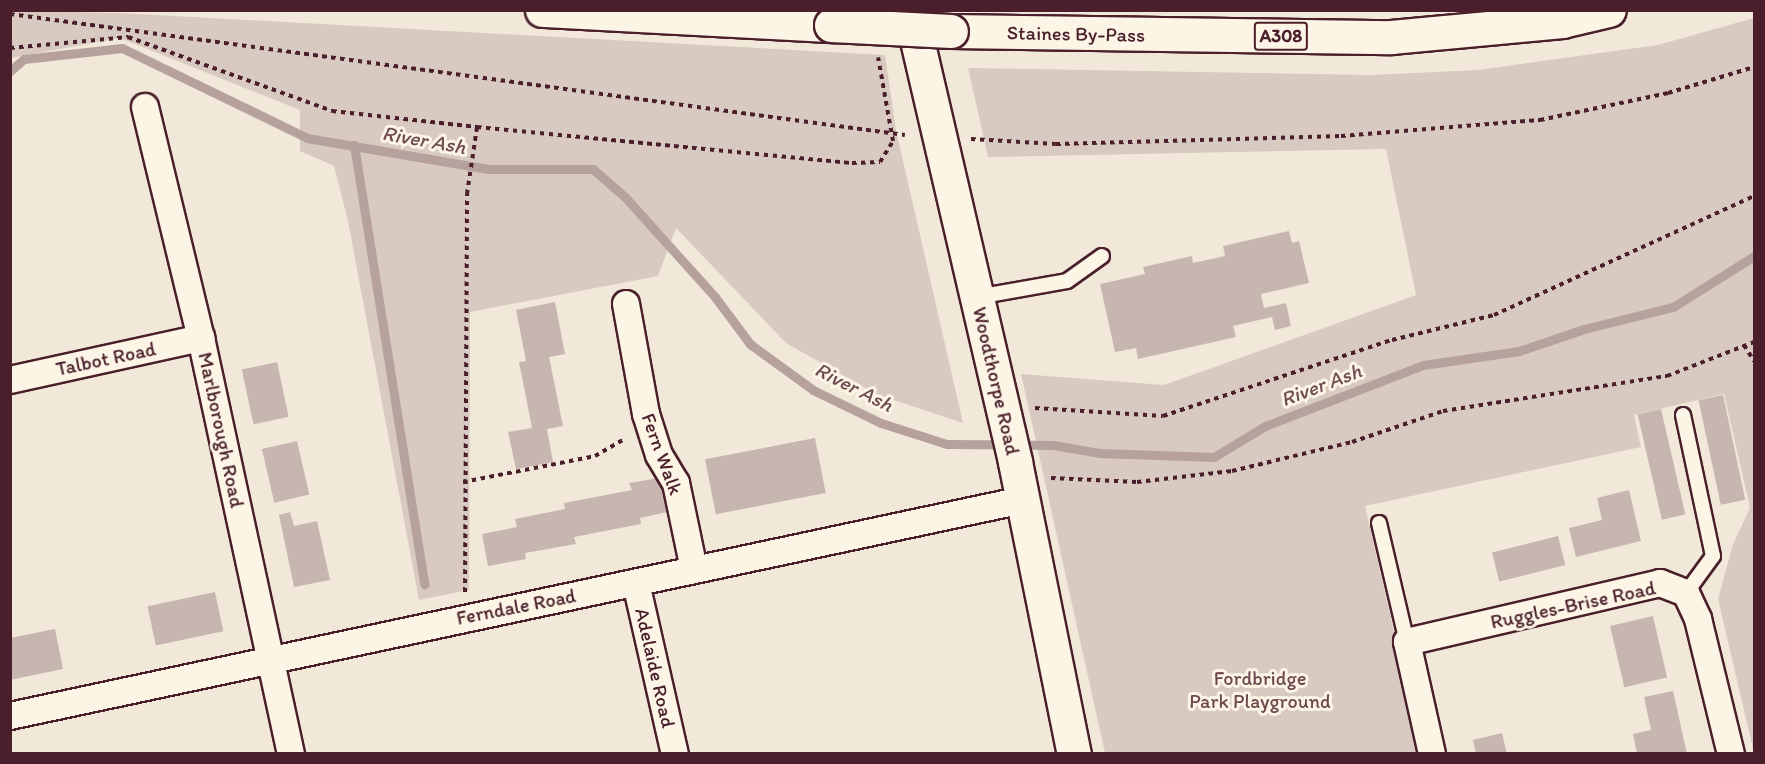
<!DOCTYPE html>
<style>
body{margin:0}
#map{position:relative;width:1765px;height:764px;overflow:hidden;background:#f1e8da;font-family:Itim,sans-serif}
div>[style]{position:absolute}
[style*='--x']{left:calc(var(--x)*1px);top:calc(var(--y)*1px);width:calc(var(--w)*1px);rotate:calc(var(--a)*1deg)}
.green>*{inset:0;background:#d8cac0}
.stream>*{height:9px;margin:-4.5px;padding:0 4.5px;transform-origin:4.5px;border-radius:4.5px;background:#b6a19c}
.building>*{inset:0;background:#c7b6af;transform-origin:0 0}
.path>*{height:4px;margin-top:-2px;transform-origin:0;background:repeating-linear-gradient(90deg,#4a1f2b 0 4.5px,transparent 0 9px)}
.roads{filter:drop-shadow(2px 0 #4a1f2b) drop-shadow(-2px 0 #4a1f2b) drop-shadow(0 2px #4a1f2b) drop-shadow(0 -2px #4a1f2b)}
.service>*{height:14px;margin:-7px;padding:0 7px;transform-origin:7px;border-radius:7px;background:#fcf5e5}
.minor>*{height:26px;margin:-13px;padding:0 13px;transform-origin:13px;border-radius:13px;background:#fcf5e5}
.tertiary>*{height:33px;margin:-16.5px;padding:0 16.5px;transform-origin:16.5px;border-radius:16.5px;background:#fcf5e5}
.trunk>*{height:33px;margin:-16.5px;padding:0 16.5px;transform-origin:16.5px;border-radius:16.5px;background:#fcf5e5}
.bridges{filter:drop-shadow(2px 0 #4a1f2b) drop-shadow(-2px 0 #4a1f2b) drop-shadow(0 2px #4a1f2b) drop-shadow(0 -2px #4a1f2b)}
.trunk-bridge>*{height:33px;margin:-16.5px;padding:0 16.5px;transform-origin:16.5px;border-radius:16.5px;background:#fcf5e5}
span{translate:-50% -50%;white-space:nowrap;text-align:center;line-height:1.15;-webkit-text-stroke:6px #fcf5e5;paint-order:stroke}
.shield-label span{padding:2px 4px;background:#fcf5e5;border:2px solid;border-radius:4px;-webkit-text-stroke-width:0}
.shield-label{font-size:18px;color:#4a1f2b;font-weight:700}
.street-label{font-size:20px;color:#4a1f2b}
.park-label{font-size:20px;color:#6e4a50}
.water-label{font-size:21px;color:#704c53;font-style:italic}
.frame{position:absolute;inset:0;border:12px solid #4a1f2b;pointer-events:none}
</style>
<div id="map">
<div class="green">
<div style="clip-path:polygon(11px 11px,120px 13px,885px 55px,896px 130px,963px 423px,876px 394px,786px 343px,676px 228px,658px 276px,470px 312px,469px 590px,419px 600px,348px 221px,334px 166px,300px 151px,300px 110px,120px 38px,11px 58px)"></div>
<div style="clip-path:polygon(1754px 18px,1754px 753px,1718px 599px,1733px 544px,1750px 508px,1724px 394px,1634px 415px,1641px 447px,1365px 506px,1422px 753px,1105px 753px,1021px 374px,1164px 385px,1416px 295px,1386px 149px,988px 157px,968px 68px,1371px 75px,1478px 70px,1658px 45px)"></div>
</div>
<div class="stream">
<div style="--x:10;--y:71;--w:18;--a:-41"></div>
<div style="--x:24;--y:59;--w:99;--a:-6.4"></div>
<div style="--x:122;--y:48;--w:206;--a:25.9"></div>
<div style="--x:307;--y:138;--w:184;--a:9.7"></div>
<div style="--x:488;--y:169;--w:105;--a:0"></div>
<div style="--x:593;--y:169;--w:43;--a:41.2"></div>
<div style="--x:625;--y:197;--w:135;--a:48"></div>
<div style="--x:715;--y:297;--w:59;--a:53.3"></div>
<div style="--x:750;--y:344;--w:78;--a:36.1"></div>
<div style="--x:813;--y:390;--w:76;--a:25.9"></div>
<div style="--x:881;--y:423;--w:69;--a:17.7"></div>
<div style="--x:947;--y:444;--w:106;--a:0.5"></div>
<div style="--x:1053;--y:445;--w:48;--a:9.7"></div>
<div style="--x:1100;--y:453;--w:114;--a:2"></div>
<div style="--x:1214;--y:457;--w:60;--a:-31.3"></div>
<div style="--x:1265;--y:426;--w:169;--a:-21.1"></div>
<div style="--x:1423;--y:365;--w:97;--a:-8.3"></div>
<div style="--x:1519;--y:351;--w:69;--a:-18.7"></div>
<div style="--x:1584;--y:329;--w:92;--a:-13.9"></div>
<div style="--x:1673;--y:307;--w:96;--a:-32.2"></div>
<div style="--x:354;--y:145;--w:445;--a:80.9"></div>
</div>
<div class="building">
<div style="clip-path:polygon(1289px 231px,1292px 243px,1299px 241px,1309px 283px,1261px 294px,1264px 308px,1286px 303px,1291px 326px,1275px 330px,1272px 317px,1233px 326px,1236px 337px,1138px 359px,1136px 348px,1115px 352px,1100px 284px,1145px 274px,1143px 267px,1192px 256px,1193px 263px,1225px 256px,1223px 246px)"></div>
<div style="clip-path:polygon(555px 302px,565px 354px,549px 357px,563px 426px,547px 429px,553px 462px,516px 469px,508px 432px,532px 428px,519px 362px,526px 361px,516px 310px)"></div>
<div style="left:277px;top:362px;width:56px;height:36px;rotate:78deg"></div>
<div style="left:1723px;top:395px;width:107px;height:25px;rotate:78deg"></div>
<div style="left:1661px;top:409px;width:108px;height:24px;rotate:77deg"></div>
<div style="left:815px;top:438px;width:56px;height:112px;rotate:79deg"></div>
<div style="left:297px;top:441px;width:55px;height:36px;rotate:77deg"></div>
<div style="clip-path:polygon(665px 477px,672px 511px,640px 518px,641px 524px,574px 537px,576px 544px,525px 553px,526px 559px,488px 566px,482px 534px,517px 527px,515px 519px,565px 509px,564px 503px,632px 490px,629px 483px)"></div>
<div style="clip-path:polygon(1629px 490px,1641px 541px,1576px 557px,1569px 528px,1602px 520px,1597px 498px)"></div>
<div style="clip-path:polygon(290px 512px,294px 526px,317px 521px,330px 580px,294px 587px,279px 515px)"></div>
<div style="left:1558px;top:536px;width:30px;height:68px;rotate:76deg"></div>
<div style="left:215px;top:592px;width:40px;height:69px;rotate:78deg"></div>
<div style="left:1653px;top:616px;width:63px;height:44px;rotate:77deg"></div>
<div style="clip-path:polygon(55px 629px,63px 669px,10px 680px,10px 638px)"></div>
<div style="clip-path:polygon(1673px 691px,1687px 754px,1637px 754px,1633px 734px,1651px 730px,1644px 697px)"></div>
<div style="clip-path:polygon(1502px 733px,1507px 754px,1476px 754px,1473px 740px)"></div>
</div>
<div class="path">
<div style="--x:10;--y:14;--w:903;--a:7.7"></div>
<div style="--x:10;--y:48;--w:119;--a:-5.3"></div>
<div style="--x:128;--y:37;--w:217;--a:19.9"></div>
<div style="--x:332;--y:111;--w:146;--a:6.3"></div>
<div style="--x:971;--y:139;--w:85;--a:3.4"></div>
<div style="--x:1056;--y:144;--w:285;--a:-1.6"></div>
<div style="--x:1341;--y:136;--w:200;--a:-4.6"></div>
<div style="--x:1540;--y:120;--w:131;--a:-11.9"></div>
<div style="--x:1668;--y:93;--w:90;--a:-16.8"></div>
<div style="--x:1744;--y:345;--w:19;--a:58"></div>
<div style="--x:1035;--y:408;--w:128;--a:3.6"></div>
<div style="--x:1163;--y:416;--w:241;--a:-18.4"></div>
<div style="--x:1392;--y:340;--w:105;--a:-13.8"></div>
<div style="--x:1494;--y:315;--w:286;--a:-24.6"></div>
<div style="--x:1051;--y:478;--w:86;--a:2.7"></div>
<div style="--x:1137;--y:482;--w:96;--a:-6.6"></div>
<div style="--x:1232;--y:471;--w:123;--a:-13.6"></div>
<div style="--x:1352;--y:442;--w:96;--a:-18.8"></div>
<div style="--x:1443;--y:411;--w:227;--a:-8.9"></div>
<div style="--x:1667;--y:376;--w:93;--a:-21.3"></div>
<div style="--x:463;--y:482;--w:135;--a:-11.1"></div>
<div style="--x:595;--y:456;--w:34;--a:-30"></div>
<div style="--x:465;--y:592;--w:398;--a:-89.7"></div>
<div style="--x:467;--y:194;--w:68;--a:-81.5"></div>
<div style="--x:477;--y:127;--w:377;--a:5.5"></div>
<div style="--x:852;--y:163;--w:28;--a:-2"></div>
<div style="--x:880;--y:162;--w:25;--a:-58"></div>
<div style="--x:893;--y:141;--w:85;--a:-100.1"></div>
</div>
<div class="roads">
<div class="service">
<div style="--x:977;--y:297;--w:91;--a:-10.1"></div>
<div style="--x:1067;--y:281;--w:43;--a:-35.5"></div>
<div style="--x:1683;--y:415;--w:144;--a:78"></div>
<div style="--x:1713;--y:556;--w:46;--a:126.1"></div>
<div style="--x:1379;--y:523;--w:122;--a:76.8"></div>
</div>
<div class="minor">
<div style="--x:145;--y:107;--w:238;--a:76.4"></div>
<div style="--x:201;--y:338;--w:426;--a:77.8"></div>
<div style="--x:626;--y:304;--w:112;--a:79.7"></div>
<div style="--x:646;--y:414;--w:43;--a:72.4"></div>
<div style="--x:659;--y:455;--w:33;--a:59"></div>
<div style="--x:676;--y:483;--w:88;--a:78.2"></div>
<div style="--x:10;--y:380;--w:196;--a:-12.4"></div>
<div style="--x:636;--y:583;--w:175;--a:77.2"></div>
<div style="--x:10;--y:716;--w:1036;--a:-12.04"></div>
<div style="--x:1432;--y:754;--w:115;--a:-102.6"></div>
<div style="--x:1407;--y:642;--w:260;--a:-13.1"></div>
<div style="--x:1660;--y:583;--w:28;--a:21"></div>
<div style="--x:1686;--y:593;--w:29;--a:65"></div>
<div style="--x:1698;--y:619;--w:139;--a:76.3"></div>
</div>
<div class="tertiary">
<div style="--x:910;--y:10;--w:464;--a:76.9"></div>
<div style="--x:1015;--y:462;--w:298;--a:78.6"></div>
</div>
<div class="trunk">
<div style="--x:542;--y:10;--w:289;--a:3"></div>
<div style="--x:951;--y:31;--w:440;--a:0.8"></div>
<div style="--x:1391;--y:37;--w:172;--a:-5.3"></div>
<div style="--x:1562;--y:21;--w:48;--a:-13.2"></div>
</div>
</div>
<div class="bridges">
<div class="trunk-bridge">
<div style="--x:831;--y:25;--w:120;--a:2.9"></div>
</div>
</div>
<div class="shield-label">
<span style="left:1281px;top:36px">A308</span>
</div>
<div class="street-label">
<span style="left:1076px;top:34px;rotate:1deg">Staines By-Pass</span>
<span style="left:106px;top:359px;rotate:-12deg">Talbot Road</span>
<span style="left:996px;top:381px;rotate:77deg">Woodthorpe Road</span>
<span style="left:221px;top:430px;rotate:78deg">Marlborough Road</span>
<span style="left:662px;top:454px;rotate:70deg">Fern Walk</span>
<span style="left:1573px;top:605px;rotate:-12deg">Ruggles-Brise Road</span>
<span style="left:516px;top:607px;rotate:-11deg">Ferndale Road</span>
<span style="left:655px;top:668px;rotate:77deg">Adelaide Road</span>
</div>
<div class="park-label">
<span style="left:1260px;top:690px">Fordbridge<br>Park Playground</span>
</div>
<div class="water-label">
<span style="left:424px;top:140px;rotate:10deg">River Ash</span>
<span style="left:1321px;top:385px;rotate:-21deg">River Ash</span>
<span style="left:854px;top:387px;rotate:27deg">River Ash</span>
</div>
<div class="frame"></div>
</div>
